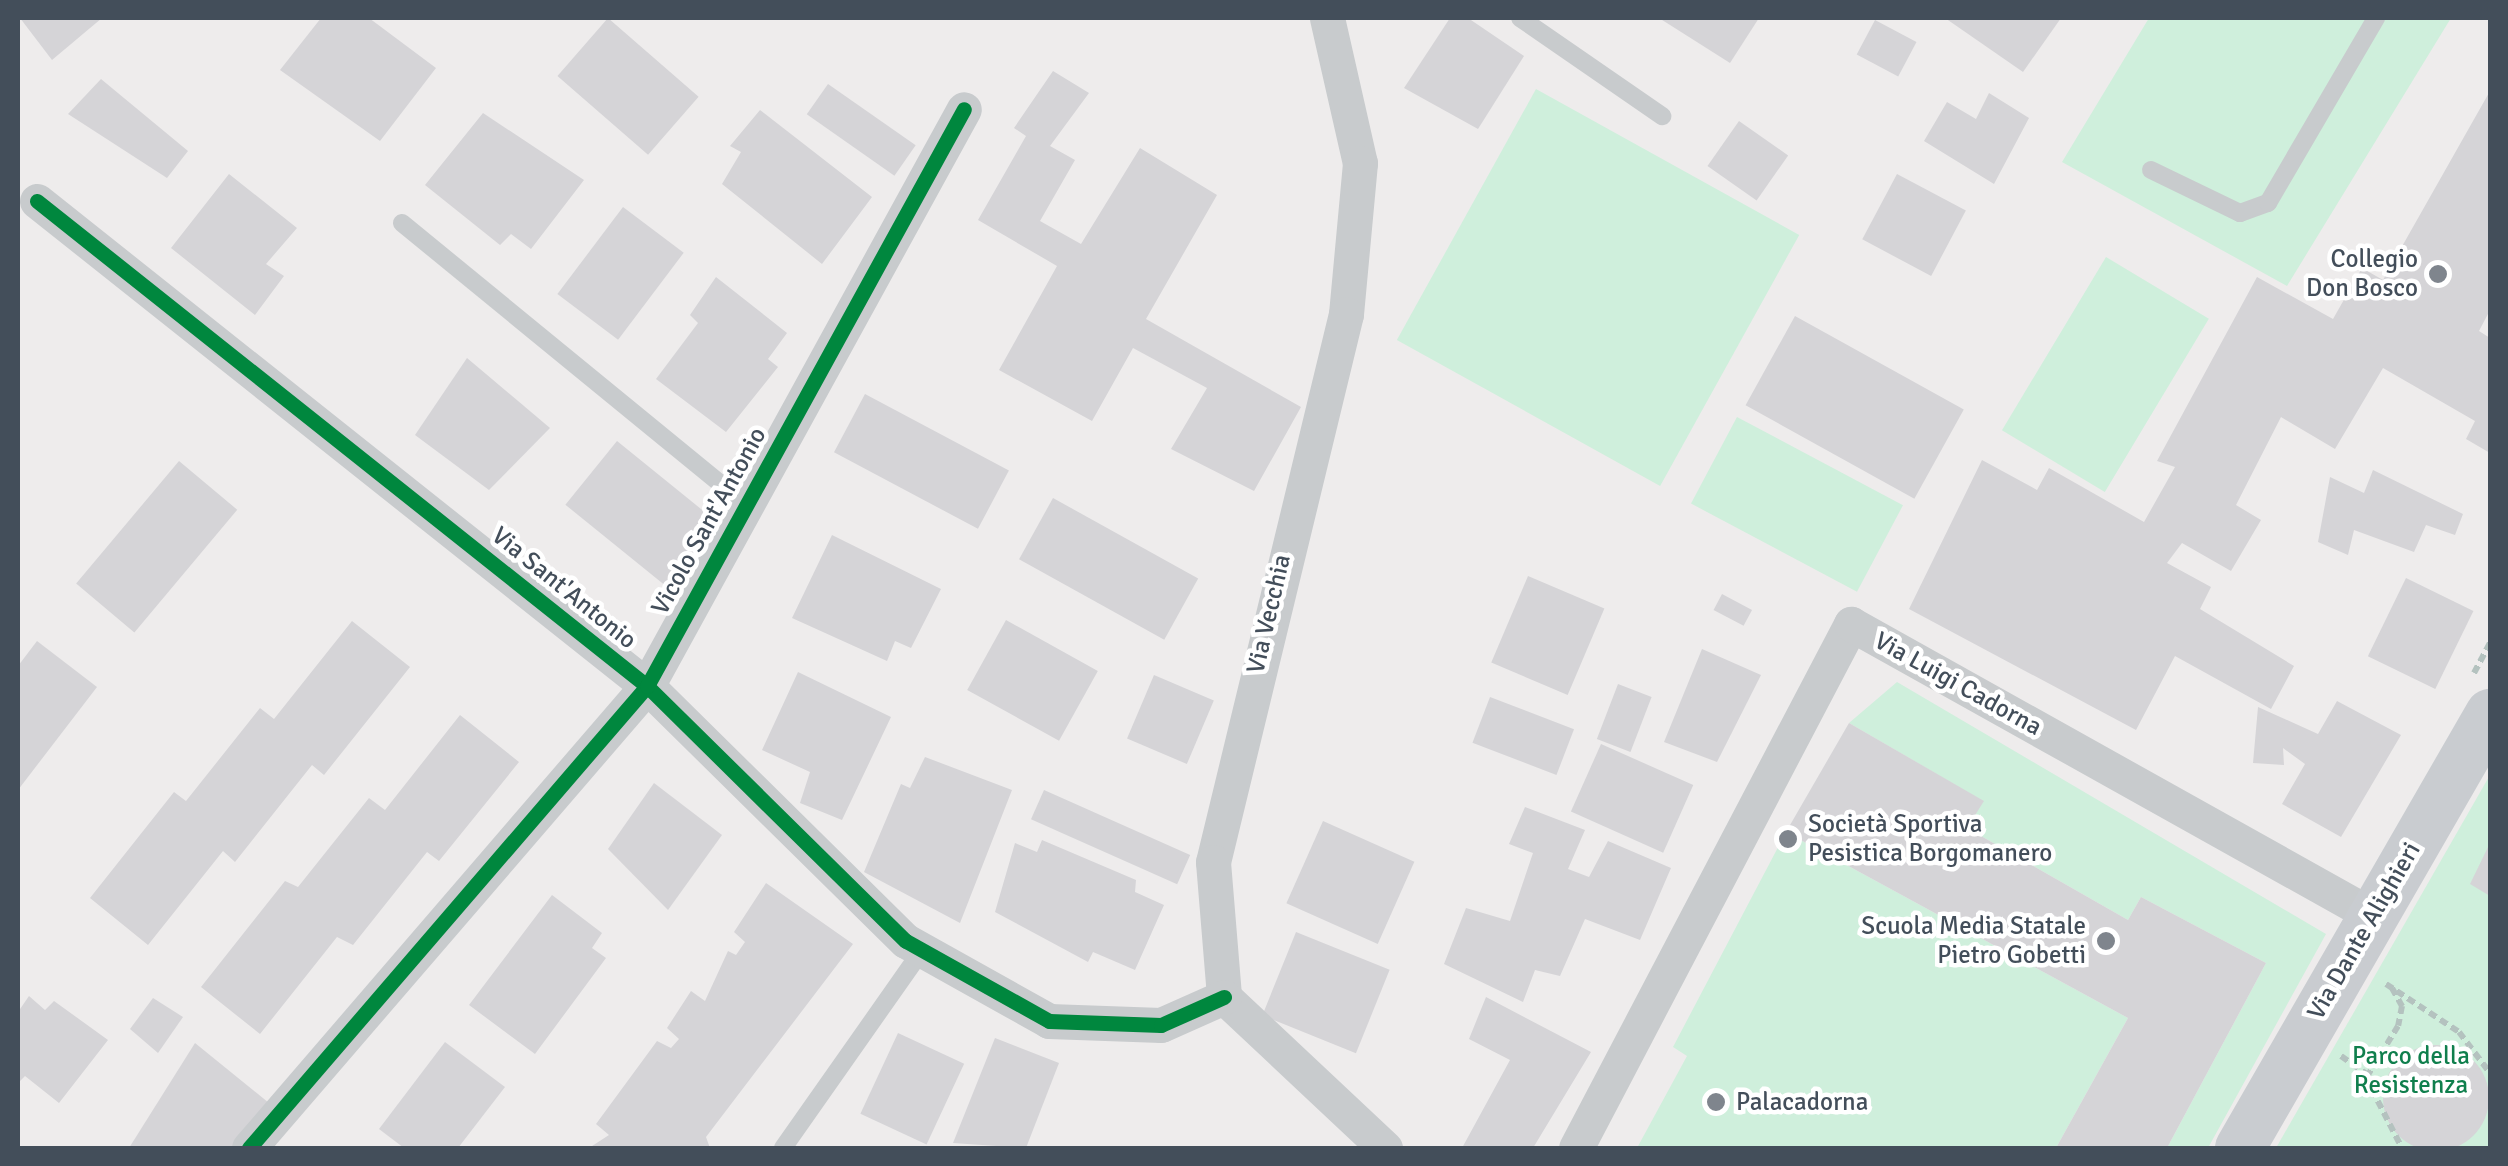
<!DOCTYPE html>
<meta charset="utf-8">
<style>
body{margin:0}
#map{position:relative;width:2508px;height:1166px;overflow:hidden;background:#eeecec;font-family:Signika,sans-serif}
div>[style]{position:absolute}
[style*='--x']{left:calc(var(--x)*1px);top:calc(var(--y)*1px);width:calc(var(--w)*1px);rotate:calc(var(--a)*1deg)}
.green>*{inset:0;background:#cfefdc;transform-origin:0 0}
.building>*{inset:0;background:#d5d4d7;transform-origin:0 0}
.round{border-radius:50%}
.path>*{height:6px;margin-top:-3px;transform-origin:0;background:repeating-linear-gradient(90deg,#b4c2bf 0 8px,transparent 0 13px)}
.lane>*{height:18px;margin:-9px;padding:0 9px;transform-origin:9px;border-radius:9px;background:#c8cbcd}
.street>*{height:35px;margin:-17.5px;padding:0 17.5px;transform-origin:17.5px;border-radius:17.5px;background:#c8cbcd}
.secondary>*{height:50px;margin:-25px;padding:0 25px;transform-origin:25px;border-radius:25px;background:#c9ccd0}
.cycleway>*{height:15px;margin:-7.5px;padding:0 7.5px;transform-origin:7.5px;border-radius:7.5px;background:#00873e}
.dots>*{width:28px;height:28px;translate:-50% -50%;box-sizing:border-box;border:5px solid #fff;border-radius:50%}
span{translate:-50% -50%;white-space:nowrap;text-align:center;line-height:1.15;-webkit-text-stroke:9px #fff;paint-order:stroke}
.poi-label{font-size:25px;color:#434e5a}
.right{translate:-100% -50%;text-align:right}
.left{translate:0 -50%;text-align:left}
.street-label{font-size:25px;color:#434e5a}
.park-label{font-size:25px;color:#107f4d}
.frame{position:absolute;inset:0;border:20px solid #434e5a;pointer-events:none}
</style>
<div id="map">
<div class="green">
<div style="clip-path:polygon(2149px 18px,2451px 18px,2287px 286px,2062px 162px)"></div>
<div style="left:1536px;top:89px;width:301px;height:287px;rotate:29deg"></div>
<div style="left:2106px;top:257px;width:120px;height:202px;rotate:31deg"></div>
<div style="left:1737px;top:417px;width:188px;height:98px;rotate:28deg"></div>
<div style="clip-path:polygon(1897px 682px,2326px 934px,2208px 1148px,2167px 1148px,2266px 963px,2141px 897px,2128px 920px,1967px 828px,1983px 801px,1849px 723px)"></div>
<div style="clip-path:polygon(2490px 775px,2490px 1148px,2276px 1148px)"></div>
<div style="clip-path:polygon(1786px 832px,2128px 1018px,2056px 1148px,1637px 1148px,1687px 1056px,1673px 1047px)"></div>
</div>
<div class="building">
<div style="clip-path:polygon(20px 18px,102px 18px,52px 60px)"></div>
<div style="clip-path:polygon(321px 18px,369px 18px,436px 68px,380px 141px,280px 70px)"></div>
<div style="left:608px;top:18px;width:120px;height:77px;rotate:41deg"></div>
<div style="clip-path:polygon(1450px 18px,1468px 18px,1524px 56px,1478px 129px,1404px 88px)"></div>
<div style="clip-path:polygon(1659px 18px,1759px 18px,1730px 63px)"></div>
<div style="clip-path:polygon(1945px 18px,2061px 18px,2023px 72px)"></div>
<div style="left:1875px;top:20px;width:47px;height:39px;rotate:28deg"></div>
<div style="clip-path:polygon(1053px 71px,1089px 93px,1050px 146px,1075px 160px,1040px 221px,1081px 244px,1140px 148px,1217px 195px,1146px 319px,1301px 407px,1254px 491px,1171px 449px,1207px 388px,1133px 348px,1092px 421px,999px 370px,1057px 266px,978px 220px,1026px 136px,1014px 128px)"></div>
<div style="clip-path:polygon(101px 79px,188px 151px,167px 178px,68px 114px)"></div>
<div style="left:828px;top:84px;width:107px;height:37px;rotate:35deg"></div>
<div style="clip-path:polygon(2490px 91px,2490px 310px,2479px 331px,2490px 338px,2490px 453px,2466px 439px,2475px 421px,2383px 368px,2335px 449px,2281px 417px,2236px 505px,2261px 520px,2231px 571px,2182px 543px,2167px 563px,2211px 587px,2200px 609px,2294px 666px,2271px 709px,2175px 656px,2136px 730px,1909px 609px,1982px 460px,2037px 490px,2049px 468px,2144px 522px,2175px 467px,2157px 461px,2257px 277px,2333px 319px,2362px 268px,2383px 280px)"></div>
<div style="clip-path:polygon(1989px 93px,2029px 118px,1994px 184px,1924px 141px,1947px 102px,1976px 119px)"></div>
<div style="clip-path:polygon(760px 110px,872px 197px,822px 264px,722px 184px,741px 152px,730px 146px)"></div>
<div style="clip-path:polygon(483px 113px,584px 180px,531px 249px,511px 234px,500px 245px,425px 185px)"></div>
<div style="left:1739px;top:121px;width:60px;height:55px;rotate:35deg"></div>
<div style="clip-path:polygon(229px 174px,297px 228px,266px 264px,284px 276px,255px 315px,171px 248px)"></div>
<div style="left:1897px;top:174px;width:78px;height:74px;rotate:28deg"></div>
<div style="left:623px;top:207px;width:76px;height:109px;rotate:37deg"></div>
<div style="clip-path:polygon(716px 277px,787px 333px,768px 359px,778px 367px,726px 432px,656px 379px,698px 323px,690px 315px)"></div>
<div style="left:1795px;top:316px;width:193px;height:102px;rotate:29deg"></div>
<div style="clip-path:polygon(467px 358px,550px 428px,489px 490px,415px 435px)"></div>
<div style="left:865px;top:394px;width:163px;height:66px;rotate:28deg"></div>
<div style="left:617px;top:441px;width:134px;height:82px;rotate:39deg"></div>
<div style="left:179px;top:461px;width:76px;height:160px;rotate:40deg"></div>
<div style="clip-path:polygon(2373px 470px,2463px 514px,2455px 535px,2426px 525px,2414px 552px,2354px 530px,2348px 555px,2318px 542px,2330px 477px,2364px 493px)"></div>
<div style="left:1053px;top:498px;width:166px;height:70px;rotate:29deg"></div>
<div style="clip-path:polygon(832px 535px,941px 589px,911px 648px,895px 641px,887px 661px,792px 618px)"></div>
<div style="left:1528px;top:576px;width:83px;height:94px;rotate:23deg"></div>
<div style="left:2406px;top:578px;width:75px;height:87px;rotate:26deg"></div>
<div style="left:1722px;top:594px;width:34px;height:18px;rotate:28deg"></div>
<div style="left:1006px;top:620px;width:105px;height:80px;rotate:29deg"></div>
<div style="clip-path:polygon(352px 621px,410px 667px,324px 775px,312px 765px,235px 862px,223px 851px,148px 945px,90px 898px,174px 792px,186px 801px,260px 708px,274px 719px)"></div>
<div style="clip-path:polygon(37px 641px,97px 687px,18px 790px,18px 666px)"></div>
<div style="clip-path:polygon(1702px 649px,1761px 675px,1717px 762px,1664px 742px)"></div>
<div style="clip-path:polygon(798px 672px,891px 717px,842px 820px,800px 803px,810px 772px,762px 750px)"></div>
<div style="left:1154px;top:675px;width:65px;height:69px;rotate:23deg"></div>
<div style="left:1618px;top:684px;width:36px;height:59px;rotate:21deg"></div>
<div style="left:1490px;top:697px;width:90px;height:49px;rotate:21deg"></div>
<div style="clip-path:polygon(2337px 701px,2401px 735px,2341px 837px,2282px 804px,2305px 764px,2283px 748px,2284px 765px,2253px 763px,2258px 707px,2318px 734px)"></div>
<div style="clip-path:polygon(460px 715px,519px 762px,439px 861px,427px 852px,353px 945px,337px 937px,260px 1034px,201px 987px,285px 881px,298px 887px,369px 798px,385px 810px)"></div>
<div style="clip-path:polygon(1849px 723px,1984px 801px,1967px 828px,2128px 920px,2141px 897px,2266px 963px,2167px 1148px,2056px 1148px,2128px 1018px,1786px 832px)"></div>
<div style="left:1601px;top:744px;width:101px;height:74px;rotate:24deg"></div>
<div style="clip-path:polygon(925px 757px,1012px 790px,960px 923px,864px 872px,901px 784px,910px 788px)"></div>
<div style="clip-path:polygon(654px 783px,722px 835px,668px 910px,608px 849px)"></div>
<div style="left:1044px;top:790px;width:160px;height:32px;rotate:24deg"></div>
<div style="clip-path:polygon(1525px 807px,1585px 830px,1568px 869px,1589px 877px,1608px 841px,1671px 868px,1640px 940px,1585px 919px,1560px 976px,1535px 970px,1523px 1002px,1444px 964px,1466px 908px,1510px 921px,1533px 853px,1509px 844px)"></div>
<div style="left:1323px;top:821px;width:100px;height:90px;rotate:24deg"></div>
<div style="clip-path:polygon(1042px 840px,1136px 880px,1135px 892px,1164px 905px,1135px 970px,1093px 952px,1088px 962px,995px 912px,1015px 843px,1037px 852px)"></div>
<div style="clip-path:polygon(2490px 843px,2490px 896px,2470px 884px)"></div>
<div style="clip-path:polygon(766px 883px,853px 944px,706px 1137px,710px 1148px,589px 1148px,609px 1135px,596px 1124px,657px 1041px,671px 1048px,679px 1039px,667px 1028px,691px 991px,705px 1001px,728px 951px,736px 955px,745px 942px,734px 932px)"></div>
<div style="clip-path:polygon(552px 895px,602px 933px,592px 948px,606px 958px,535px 1054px,469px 1005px)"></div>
<div style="left:1296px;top:932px;width:101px;height:90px;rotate:22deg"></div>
<div style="clip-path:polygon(29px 996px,45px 1010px,54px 1001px,108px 1040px,59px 1103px,25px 1076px,18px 1083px,18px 1012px)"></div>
<div style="clip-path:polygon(1486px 997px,1591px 1052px,1533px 1148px,1462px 1148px,1510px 1060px,1469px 1039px)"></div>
<div style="clip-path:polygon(153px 998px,183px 1017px,158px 1053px,130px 1029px)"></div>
<div style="left:898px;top:1033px;width:73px;height:89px;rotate:25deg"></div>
<div style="clip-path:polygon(995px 1038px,1059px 1063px,1026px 1148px,953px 1143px)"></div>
<div style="clip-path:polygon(445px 1042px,505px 1087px,458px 1148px,404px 1148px,379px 1129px)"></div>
<div style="clip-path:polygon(195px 1043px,269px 1103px,231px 1148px,129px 1148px)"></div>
<div class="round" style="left:2383px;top:1045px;width:106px;height:106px"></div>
</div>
<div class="path">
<div style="--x:2474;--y:673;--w:34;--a:-62"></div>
<div style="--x:2386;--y:984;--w:87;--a:33.3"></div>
<div style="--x:2459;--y:1032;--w:51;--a:52.9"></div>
<div style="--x:2392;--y:988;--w:21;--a:61"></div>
<div style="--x:2402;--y:1006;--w:20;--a:101"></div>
<div style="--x:2398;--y:1026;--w:61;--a:121.6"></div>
<div style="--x:2366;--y:1078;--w:79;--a:62.8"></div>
<div style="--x:2341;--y:1056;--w:33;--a:35"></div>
</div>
<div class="lane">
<div style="--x:1520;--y:18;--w:173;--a:34.6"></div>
<div style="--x:2151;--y:170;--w:99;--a:25.8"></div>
<div style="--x:2240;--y:213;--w:30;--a:-20"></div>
<div style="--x:2268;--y:203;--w:214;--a:-59.7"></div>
<div style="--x:402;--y:223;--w:445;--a:39.3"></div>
<div style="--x:783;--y:1148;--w:242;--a:-54.9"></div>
</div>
<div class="street">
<div style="--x:1327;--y:18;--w:149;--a:77.2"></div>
<div style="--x:1360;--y:163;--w:152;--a:95.3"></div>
<div style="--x:1346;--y:314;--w:564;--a:103.64"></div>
<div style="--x:1213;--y:862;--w:135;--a:85.3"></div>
<div style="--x:1224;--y:997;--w:221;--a:43.2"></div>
<div style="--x:37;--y:201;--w:779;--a:38.49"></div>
<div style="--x:647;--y:686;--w:363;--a:44.6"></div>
<div style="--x:906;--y:941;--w:164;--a:29.2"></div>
<div style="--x:1049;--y:1021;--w:112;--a:2"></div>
<div style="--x:1161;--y:1025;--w:69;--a:-24"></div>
<div style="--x:249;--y:1148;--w:610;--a:-49.26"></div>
<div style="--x:647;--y:686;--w:658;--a:-61.22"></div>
<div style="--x:1576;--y:1148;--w:592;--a:-62.31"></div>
<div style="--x:1851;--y:624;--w:597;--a:29.19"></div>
</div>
<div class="secondary">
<div style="--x:2240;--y:1148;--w:501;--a:-60.06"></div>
</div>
<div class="cycleway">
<div style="--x:37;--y:201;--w:779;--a:38.49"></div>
<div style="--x:647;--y:686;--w:363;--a:44.6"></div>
<div style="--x:906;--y:941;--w:164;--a:29.2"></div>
<div style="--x:1049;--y:1021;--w:112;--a:2"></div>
<div style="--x:1161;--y:1025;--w:69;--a:-24"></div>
<div style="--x:249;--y:1148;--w:610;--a:-49.26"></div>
<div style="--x:647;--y:686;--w:658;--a:-61.22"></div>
</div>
<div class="dots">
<div style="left:2438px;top:274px;background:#7f858d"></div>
<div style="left:1788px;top:839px;background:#7f858d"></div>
<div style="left:2106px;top:941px;background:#7f858d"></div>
<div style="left:1716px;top:1102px;background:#7f858d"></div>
</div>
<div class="poi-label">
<span class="right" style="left:2418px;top:274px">Collegio<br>Don Bosco</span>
<span class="left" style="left:1808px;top:839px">Società Sportiva<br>Pesistica Borgomanero</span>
<span class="right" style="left:2086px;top:941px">Scuola Media Statale<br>Pietro Gobetti</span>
<span class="left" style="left:1736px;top:1102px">Palacadorna</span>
</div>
<div class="street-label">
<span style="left:709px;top:521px;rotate:-61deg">Vicolo Sant'Antonio</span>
<span style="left:564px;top:588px;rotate:39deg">Via Sant'Antonio</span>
<span style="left:1269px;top:614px;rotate:-77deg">Via Vecchia</span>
<span style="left:1958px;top:684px;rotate:29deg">Via Luigi Cadorna</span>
<span style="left:2364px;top:931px;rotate:-60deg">Via Dante Alighieri</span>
</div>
<div class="park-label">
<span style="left:2411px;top:1071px">Parco della<br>Resistenza</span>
</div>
<div class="frame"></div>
</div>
